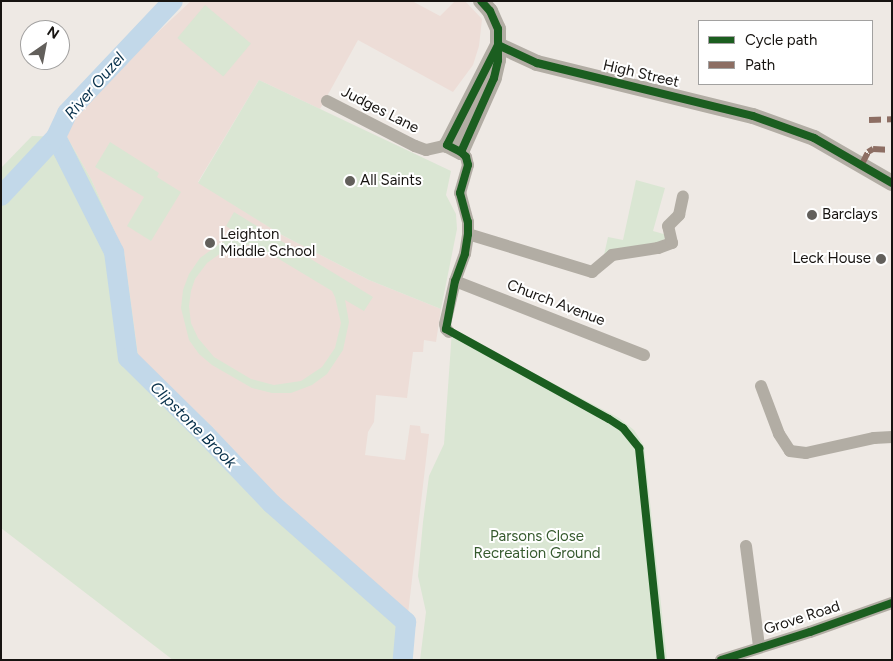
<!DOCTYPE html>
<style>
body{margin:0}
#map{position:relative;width:893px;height:661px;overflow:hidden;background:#eee9e4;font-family:Figtree,sans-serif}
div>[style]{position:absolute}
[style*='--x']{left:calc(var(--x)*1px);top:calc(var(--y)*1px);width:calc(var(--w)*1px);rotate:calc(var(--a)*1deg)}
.education>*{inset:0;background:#edddd7}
.green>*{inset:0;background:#dae6d3;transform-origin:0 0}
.river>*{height:20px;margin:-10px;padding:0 10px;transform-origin:10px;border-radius:10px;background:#c2d8e9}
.minor>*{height:12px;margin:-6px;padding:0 6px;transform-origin:6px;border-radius:6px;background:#b2ada4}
.tertiary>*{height:16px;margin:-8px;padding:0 8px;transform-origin:8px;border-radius:8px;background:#b2ada4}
.quiet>*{height:6px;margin-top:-3px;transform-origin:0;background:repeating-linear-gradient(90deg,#8d6e63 0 12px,transparent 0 18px)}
.cycleway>*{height:8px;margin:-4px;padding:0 4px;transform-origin:4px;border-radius:4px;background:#1b5e20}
.dots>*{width:14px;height:14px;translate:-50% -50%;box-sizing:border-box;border:2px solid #fff;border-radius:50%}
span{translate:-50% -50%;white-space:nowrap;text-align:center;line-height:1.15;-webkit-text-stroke:4px #fff;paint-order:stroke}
.street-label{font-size:15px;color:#171411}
.poi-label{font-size:15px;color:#171411}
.left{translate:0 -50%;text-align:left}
.right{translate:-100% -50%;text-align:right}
.park-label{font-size:15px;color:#365a2e}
.water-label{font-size:16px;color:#07304b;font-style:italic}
.frame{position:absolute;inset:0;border:2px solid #171411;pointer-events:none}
.legend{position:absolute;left:698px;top:20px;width:175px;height:65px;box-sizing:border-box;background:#fff;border:1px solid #a2a1a0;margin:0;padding:6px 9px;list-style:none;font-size:15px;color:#171411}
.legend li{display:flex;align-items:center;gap:10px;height:25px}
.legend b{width:25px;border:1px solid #a2a1a0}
.north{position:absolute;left:20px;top:20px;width:50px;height:50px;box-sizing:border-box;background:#fff;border:1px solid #a2a1a0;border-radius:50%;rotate:33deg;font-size:14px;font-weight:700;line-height:20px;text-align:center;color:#171411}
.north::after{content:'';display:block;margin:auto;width:18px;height:22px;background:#625f5b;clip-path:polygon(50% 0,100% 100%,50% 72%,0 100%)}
</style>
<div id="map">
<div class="education">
<div style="clip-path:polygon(191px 1px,412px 1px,440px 16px,455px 1px,465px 1px,482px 19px,479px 46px,473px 65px,453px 92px,358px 40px,320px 109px,259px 80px,198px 182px,282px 235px,369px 280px,441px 309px,436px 342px,424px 340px,423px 352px,413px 352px,407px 398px,376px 395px,374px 422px,368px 432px,365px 455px,405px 460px,410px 425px,420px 426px,421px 433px,429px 434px,408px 614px,276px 499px,212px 427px,138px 356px,124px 252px,91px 179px,67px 137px,73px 118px,125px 63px)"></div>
</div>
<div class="green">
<div style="left:205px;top:5px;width:60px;height:43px;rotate:40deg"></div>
<div style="clip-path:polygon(259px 80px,451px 171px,446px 195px,456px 214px,457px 229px,441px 309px,369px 280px,282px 235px,198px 183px)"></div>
<div style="clip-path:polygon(32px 136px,67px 137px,91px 179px,124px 252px,138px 356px,212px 427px,276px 499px,408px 614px,396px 660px,173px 660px,1px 528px,1px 168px)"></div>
<div style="clip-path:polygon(110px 142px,159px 173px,157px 177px,181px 192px,151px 241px,127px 226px,144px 197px,95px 167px)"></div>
<div style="clip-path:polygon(636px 180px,665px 188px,653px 231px,667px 235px,666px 238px,654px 245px,604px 255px,608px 237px,623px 240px)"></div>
<div style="clip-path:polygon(evenodd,234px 212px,373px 297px,364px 311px,345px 300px,349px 322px,343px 350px,327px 374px,312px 385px,291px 393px,272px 393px,252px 388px,212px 365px,199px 354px,189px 340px,181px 308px,183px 290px,189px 274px,200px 258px,222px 242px,241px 236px,226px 226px,234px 212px,254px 244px,332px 291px,335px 297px,341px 323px,335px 348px,322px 367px,301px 381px,274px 385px,251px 379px,214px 357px,198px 338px,191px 323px,189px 306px,191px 291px,195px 279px,207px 263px,228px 248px,254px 244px)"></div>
<div style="clip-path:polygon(452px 330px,619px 418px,634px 430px,644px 446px,667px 660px,420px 660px,426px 612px,418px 576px,423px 522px,429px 476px,444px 444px)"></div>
</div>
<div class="river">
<div style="--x:56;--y:137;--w:129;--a:63.2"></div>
<div style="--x:114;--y:252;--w:107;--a:82.5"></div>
<div style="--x:128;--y:358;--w:108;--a:44.6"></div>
<div style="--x:205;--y:434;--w:97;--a:46.3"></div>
<div style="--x:272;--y:504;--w:179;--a:41.4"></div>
<div style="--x:406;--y:622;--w:38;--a:95"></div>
<div style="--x:1;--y:196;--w:81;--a:-47"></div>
<div style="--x:56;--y:137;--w:26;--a:-65"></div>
<div style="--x:67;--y:113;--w:154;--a:-46.6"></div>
</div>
<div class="minor">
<div style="--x:327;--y:101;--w:99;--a:27.1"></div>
<div style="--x:415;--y:146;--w:12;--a:20"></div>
<div style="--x:426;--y:150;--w:22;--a:-13"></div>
<div style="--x:468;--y:234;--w:130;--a:17"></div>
<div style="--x:592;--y:272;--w:26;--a:-40"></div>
<div style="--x:612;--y:255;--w:47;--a:-8.7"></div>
<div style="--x:658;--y:248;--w:15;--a:-20"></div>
<div style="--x:672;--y:243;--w:17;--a:-103"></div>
<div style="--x:668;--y:226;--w:16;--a:-45"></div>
<div style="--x:679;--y:215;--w:19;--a:-78"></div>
<div style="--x:455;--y:281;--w:203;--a:21.4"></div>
<div style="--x:449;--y:332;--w:4;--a:-135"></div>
<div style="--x:446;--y:329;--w:5;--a:-101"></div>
<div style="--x:445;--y:324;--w:44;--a:-76.9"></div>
<div style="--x:455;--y:281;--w:29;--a:-70"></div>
<div style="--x:465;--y:254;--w:20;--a:-81"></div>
<div style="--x:468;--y:234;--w:12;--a:-90"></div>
<div style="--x:468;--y:222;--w:30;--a:-105"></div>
<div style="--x:460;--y:193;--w:29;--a:-74"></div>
<div style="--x:468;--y:165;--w:8;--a:-104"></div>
<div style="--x:466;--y:157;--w:7;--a:-135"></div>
<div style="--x:761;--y:386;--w:51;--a:69.4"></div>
<div style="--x:779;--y:434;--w:20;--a:57"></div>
<div style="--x:790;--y:451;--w:16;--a:7"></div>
<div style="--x:806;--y:453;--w:70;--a:-12.4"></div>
<div style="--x:874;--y:438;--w:18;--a:-3"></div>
<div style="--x:746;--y:546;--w:101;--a:82.6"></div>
<div style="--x:721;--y:660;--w:93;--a:-17.5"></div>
<div style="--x:810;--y:632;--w:87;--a:-19.5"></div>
</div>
<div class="tertiary">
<div style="--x:481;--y:1;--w:13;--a:48"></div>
<div style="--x:490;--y:11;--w:20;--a:66"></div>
<div style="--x:498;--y:29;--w:31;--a:90"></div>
<div style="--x:498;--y:60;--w:18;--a:103"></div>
<div style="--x:494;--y:78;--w:81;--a:114"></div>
<div style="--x:461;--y:152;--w:16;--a:-153"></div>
<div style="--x:447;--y:145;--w:112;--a:-63"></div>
<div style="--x:498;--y:45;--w:43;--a:24.8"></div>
<div style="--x:537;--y:63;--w:222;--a:13.8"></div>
<div style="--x:753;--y:116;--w:65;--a:19.8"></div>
<div style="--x:814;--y:138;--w:90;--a:30"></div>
</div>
<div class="quiet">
<div style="--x:869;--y:120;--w:23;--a:-2"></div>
<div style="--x:862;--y:164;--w:13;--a:-63"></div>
<div style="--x:868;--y:152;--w:6;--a:-31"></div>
<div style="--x:873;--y:149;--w:19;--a:3"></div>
</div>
<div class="cycleway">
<div style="--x:498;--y:45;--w:112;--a:117"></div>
<div style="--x:447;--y:145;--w:16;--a:27"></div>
<div style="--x:461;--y:152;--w:7;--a:45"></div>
<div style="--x:466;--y:157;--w:8;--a:76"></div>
<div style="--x:468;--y:165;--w:29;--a:106"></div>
<div style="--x:460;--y:193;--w:30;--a:75"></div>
<div style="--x:468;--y:222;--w:12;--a:90"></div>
<div style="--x:468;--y:234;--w:20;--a:99"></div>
<div style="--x:465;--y:254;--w:29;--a:110"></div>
<div style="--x:455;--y:281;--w:49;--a:100.6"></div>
<div style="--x:446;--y:329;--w:186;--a:28.9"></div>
<div style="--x:609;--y:419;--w:17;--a:33"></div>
<div style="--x:623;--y:428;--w:26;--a:51"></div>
<div style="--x:639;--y:448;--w:213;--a:84.1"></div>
<div style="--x:498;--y:45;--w:43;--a:24.8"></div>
<div style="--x:537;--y:63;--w:222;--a:13.8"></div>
<div style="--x:753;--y:116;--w:65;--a:19.8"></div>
<div style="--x:814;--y:138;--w:90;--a:30"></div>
<div style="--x:461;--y:152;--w:81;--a:-66"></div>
<div style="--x:494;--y:78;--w:18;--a:-77"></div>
<div style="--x:498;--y:60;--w:31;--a:-90"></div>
<div style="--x:498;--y:29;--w:20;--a:-114"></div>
<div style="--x:490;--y:11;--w:13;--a:-132"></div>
<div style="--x:721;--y:660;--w:93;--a:-17.5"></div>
<div style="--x:810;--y:632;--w:87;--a:-19.5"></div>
</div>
<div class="dots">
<div style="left:350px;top:181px;background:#625f5b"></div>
<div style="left:812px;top:215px;background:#625f5b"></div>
<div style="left:210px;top:243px;background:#625f5b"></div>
<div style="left:881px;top:259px;background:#625f5b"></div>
</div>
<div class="street-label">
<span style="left:641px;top:74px;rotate:13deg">High Street</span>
<span style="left:380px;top:110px;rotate:27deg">Judges Lane</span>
<span style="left:556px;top:303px;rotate:21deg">Church Avenue</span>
<span style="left:802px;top:618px;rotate:-18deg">Grove Road</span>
</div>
<div class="poi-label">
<span class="left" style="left:360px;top:181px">All Saints</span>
<span class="left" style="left:822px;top:215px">Barclays</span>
<span class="left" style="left:220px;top:243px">Leighton<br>Middle School</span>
<span class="right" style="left:871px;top:259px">Leck House</span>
</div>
<div class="park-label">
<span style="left:537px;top:545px">Parsons Close<br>Recreation Ground</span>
</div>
<div class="water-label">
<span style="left:95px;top:86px;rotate:-49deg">River Ouzel</span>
<span style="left:193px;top:425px;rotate:45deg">Clipstone Brook</span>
</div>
<div class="frame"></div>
<ul class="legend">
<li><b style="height:6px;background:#1b5e20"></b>Cycle path</li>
<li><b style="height:6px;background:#8d6e63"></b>Path</li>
</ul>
<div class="north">N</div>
</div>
